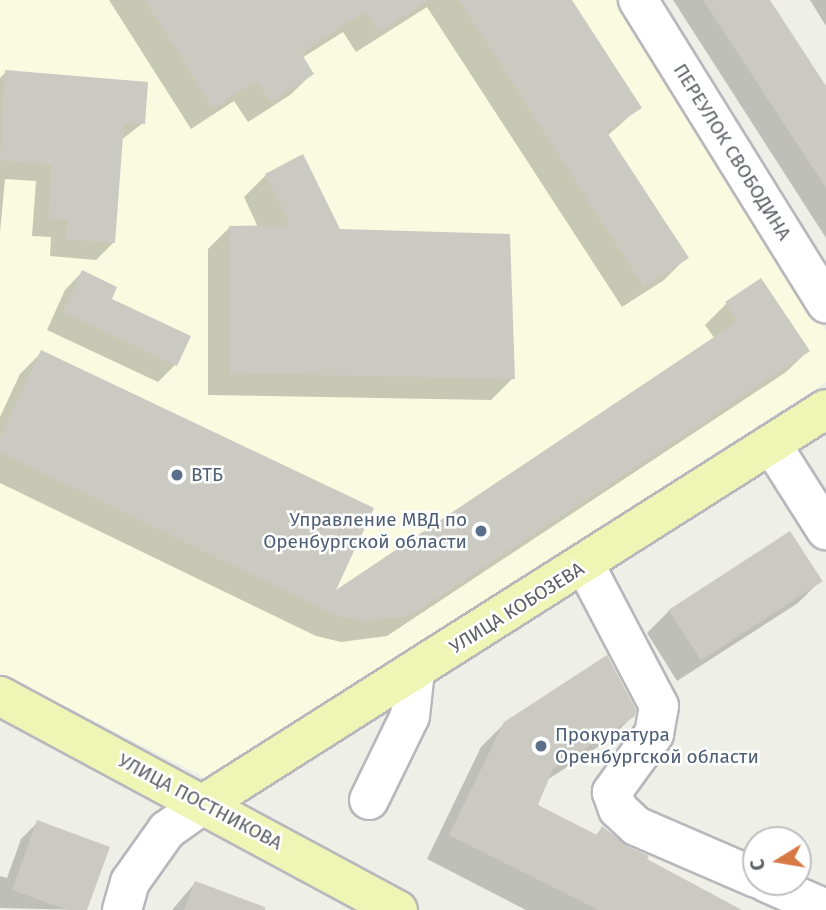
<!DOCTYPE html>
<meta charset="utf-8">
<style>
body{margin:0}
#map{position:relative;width:826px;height:910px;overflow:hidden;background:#eeefe7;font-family:"Fira Sans",sans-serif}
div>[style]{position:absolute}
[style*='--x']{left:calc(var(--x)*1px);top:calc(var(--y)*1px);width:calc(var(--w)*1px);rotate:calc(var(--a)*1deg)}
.commercial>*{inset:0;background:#f9fae0}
.shadow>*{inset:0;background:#0003}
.building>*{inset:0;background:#cacac3;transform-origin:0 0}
.roads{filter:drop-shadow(2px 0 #b7b7bc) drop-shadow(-2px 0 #b7b7bc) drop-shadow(0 2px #b7b7bc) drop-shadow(0 -2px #b7b7bc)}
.minor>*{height:38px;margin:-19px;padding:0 19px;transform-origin:19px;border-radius:19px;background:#fff}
.major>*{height:38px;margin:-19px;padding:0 19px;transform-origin:19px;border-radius:19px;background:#eff6b5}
.dots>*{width:19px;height:19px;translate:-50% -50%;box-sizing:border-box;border:4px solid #fff;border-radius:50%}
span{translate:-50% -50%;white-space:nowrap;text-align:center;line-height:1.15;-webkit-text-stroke:5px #fff;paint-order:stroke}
.street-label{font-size:19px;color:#5e6065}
.service-label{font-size:19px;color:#4e5e75}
.left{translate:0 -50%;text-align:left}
.right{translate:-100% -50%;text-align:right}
.north{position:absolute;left:742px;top:826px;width:70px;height:70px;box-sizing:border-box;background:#fff;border:2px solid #bfbfc1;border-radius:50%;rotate:259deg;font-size:19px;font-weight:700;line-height:28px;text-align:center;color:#5e6065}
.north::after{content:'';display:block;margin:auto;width:24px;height:32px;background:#d67945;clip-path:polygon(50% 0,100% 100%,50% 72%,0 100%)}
</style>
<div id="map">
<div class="commercial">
<div style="clip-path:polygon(0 0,616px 0,826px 331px,826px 382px,208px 779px,0 673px)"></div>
</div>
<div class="shadow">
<div style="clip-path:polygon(109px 0,570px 0,640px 107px,607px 136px,686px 258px,664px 280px,622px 307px,427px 7px,356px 52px,343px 32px,302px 58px,312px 74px,290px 95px,248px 122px,234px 101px,191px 129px)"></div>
<div style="clip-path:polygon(673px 0,768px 0,826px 89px,826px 238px)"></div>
<div style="clip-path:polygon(810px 0,826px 0,826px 26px)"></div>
<div style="clip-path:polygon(6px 72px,143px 123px,121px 140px,114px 242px,96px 260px,50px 256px,51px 237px,32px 236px,36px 181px,5px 179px,0 233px,0 78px)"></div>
<div style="clip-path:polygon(266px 175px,339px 231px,513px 378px,491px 400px,208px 395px,208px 249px,230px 227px,258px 227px,244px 197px)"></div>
<div style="clip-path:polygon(82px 272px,175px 365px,158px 382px,47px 330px,65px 290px)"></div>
<div style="clip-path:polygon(726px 304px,808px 351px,786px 372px,387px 636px,341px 642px,316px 636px,0 483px,0 417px,20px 374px,42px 352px,332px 595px,715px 339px,705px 325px)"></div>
<div style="clip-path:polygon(790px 533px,820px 581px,798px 603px,677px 681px,647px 633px,669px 611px)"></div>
<div style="clip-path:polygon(633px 716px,610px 739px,547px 780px,536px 806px,595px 836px,602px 828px,645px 860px,739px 910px,526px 910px,427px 859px,481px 747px,505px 723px)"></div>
<div style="clip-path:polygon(38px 822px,85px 910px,0 908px,0 876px,7px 878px,21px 839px)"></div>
<div style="clip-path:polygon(195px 883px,232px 910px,172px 910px)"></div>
</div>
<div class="building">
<div style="clip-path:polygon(145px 0,429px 0,379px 32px,366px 11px,301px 53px,314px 74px,271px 102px,257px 81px,213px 108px)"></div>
<div style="clip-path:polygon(459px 0,572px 0,642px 108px,606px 131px,689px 258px,644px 287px)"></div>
<div style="clip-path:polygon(703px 0,770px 0,826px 86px,826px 188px)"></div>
<div style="clip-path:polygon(5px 70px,148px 82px,145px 124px,124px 123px,115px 243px,66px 239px,68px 220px,48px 219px,52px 165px,0 160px)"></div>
<div style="clip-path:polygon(303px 154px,340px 229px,510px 234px,515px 379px,230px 373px,229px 226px,290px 225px,265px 174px)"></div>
<div style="clip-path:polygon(82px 270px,117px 287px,112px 299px,191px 336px,177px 366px,63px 312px)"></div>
<div style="clip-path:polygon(761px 278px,810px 351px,410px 616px,363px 621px,337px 616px,0 452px,0 438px,41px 350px,374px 508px,336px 590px,738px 321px,725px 302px)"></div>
<div style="left:790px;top:531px;width:60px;height:145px;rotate:57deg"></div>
<div style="clip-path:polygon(607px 655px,636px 710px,635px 716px,553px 769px,538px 805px,597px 835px,602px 826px,627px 846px,649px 856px,647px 859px,742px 910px,599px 910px,449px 835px,504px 722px)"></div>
<div style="clip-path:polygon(37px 820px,110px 847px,87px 910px,68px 910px,12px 890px)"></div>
<div style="clip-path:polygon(195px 881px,265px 907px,265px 910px,184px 910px)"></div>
</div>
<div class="roads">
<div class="minor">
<div style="--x:638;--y:0;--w:357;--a:58.2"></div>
<div style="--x:772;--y:445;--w:101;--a:57.6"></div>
<div style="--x:585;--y:565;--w:159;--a:62.3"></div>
<div style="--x:659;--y:706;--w:28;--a:100"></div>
<div style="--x:654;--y:734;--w:72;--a:125.9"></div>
<div style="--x:612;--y:792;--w:18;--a:71"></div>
<div style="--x:618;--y:809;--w:25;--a:43"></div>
<div style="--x:636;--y:826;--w:131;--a:23.4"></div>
<div style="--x:369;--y:800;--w:93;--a:-64"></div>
<div style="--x:410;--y:716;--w:45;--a:-83.7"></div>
<div style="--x:765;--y:882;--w:67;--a:23.9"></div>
<div style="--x:122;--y:910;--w:29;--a:-74"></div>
<div style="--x:130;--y:882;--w:64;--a:-54.6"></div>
<div style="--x:167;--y:830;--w:47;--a:-35.4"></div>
</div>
<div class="major">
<div style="--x:0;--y:696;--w:452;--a:28.3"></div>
<div style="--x:205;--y:803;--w:735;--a:-32.39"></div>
</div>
</div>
<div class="dots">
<div style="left:177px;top:475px;background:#5c6f8a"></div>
<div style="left:481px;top:531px;background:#5c6f8a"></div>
<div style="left:541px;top:746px;background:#5c6f8a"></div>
</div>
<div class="street-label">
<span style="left:732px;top:152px;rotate:58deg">ПЕРЕУЛОК СВОБОДИНА</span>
<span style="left:517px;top:608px;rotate:-32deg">УЛИЦА КОБОЗЕВА</span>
<span style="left:200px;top:802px;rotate:28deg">УЛИЦА ПОСТНИКОВА</span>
</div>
<div class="service-label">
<span class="left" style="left:191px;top:475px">ВТБ</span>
<span class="right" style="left:467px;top:531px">Управление МВД по<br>Оренбургской области</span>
<span class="left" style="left:555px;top:746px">Прокуратура<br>Оренбургской области</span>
</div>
<div class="north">С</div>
</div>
